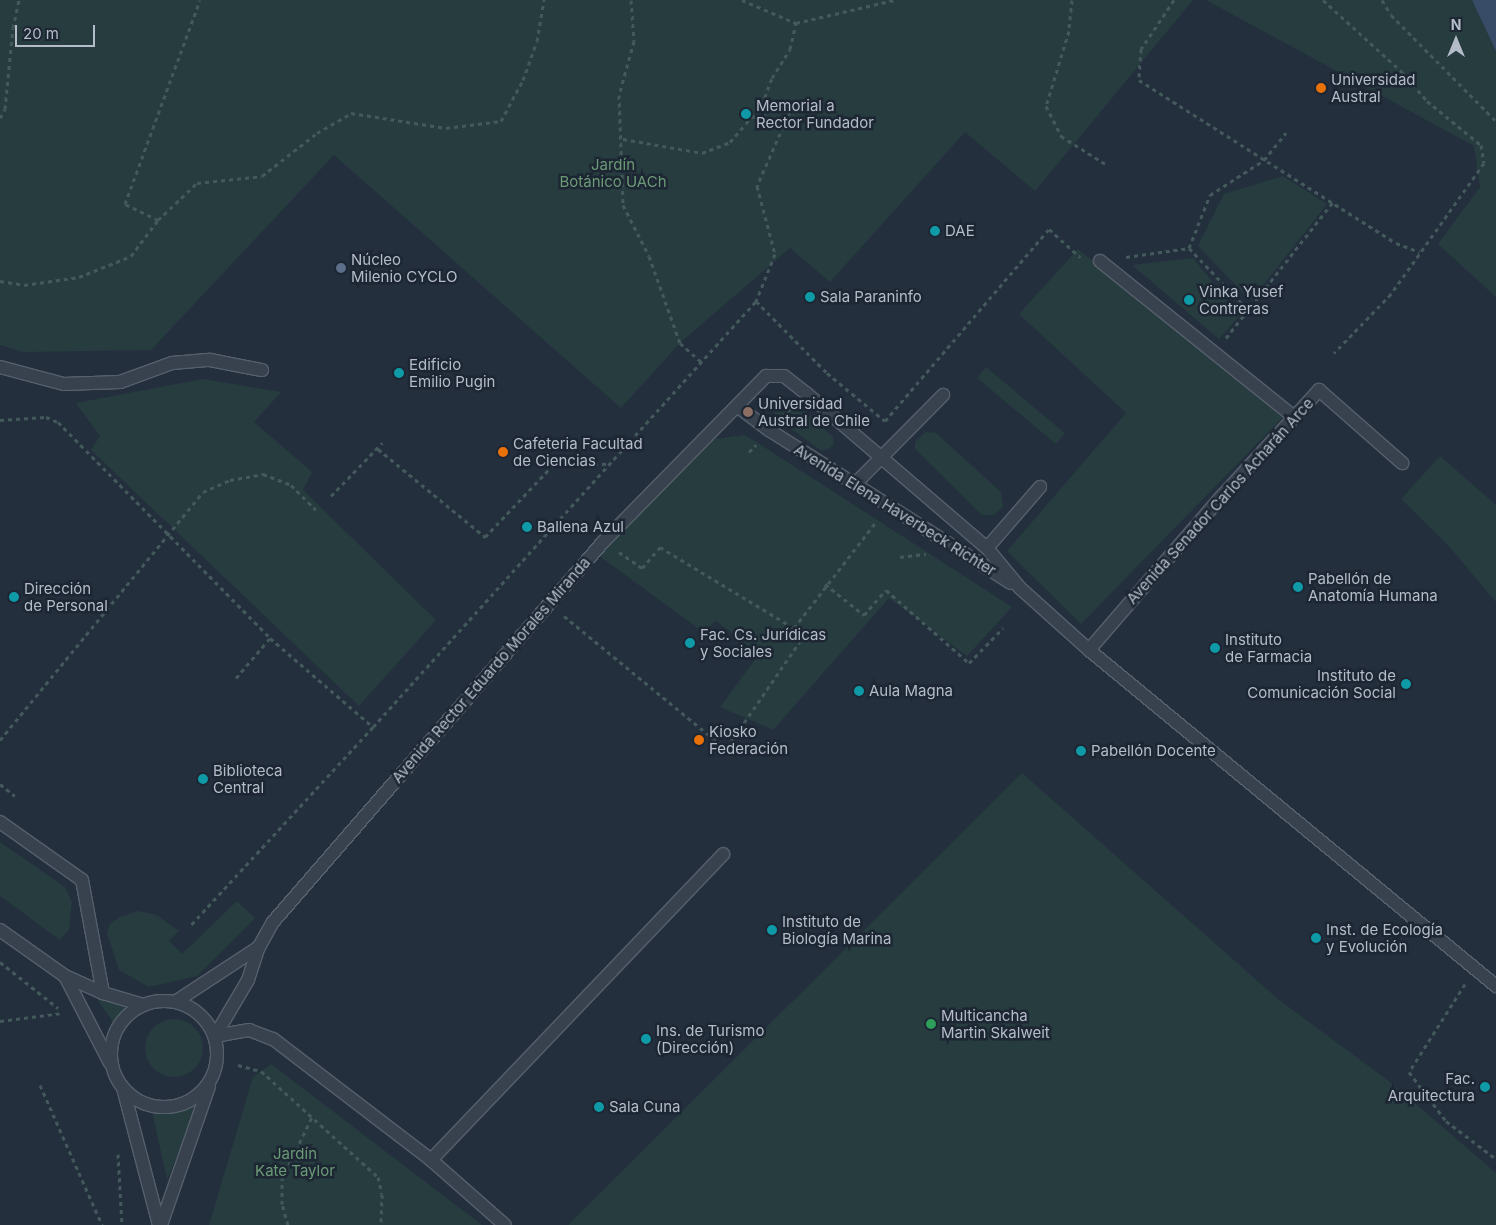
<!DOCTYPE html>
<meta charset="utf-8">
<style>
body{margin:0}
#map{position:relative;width:1496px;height:1225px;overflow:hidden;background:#242f3e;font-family:Inter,sans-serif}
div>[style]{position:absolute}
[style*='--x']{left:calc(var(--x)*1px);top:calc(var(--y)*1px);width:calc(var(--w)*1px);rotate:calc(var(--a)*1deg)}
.green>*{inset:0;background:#263c3f;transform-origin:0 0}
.round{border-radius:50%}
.water>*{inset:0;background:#394c67}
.path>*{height:3px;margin-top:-1.5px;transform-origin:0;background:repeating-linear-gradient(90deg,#44595c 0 4px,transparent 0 8px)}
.roads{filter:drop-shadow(1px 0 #565f6c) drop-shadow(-1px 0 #565f6c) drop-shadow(0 1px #565f6c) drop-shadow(0 -1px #565f6c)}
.lane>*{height:12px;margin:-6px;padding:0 6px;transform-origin:6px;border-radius:6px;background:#38414e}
.lane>.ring{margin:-6px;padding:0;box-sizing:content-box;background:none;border:12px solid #38414e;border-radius:50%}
.dots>*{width:14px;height:14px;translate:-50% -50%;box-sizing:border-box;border:2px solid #1d2633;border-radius:50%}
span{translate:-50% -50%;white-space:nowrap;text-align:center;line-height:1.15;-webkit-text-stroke:5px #1d2633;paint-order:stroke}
.poi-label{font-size:15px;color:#b4bcc9}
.left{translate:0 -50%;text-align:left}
.right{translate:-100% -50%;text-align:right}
.park-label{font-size:15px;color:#6b9a76}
.street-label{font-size:15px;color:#b4bcc9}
.north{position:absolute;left:1431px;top:15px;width:50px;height:50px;-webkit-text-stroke:4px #1d2633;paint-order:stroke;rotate:0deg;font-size:14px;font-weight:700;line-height:20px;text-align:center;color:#b4bcc9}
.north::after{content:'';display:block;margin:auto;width:18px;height:22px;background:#b4bcc9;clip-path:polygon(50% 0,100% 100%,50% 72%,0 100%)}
.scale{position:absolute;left:15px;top:25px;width:80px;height:22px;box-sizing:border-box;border:2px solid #b4bcc9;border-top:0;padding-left:6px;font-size:15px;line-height:18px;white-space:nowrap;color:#b4bcc9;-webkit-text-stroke:4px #1d2633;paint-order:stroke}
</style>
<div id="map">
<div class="green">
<div style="clip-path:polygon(0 0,1193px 0,1035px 191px,965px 132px,830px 282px,790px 248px,680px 343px,621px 408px,334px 155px,151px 350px,23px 352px,0 345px)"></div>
<div style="clip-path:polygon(1206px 0,1472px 0,1496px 51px,1496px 297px,1438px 244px,1480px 187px,1474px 146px)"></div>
<div style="clip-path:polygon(1283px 176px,1327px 204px,1251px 301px,1198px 246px,1224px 194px)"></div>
<div style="clip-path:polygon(1078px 249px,1284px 416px,1081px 624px,1007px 551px,1126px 413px,1019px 314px)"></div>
<div style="clip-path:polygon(1193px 258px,1240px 315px,1219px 339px,1132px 265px)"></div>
<div style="left:986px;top:367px;width:103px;height:14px;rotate:40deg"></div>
<div style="clip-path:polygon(203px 379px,281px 392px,254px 422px,312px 472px,303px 490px,436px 620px,359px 706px,91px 450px,100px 436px,76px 403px)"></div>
<div style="clip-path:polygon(779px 395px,799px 406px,833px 437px,834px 444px,830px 448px,822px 451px,786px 425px,769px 407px,771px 400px)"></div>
<div style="clip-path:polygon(925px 432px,936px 433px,1001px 492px,1003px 507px,994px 515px,982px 515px,915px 449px,915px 442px)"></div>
<div style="clip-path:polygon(745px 435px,803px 472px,1012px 607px,967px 656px,889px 598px,773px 730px,720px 707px,759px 654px,716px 621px,703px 632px,598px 555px,714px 439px)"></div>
<div style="clip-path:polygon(1440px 456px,1496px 505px,1496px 602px,1447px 544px,1401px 499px)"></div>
<div style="clip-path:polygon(1022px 773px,1278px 999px,1394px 1085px,1496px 1173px,1496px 1225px,568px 1225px)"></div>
<div style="clip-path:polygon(0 842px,65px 887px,72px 902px,69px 930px,60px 940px,0 896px)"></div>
<div style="clip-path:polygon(237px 901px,255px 918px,197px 976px,149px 987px,119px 970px,107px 933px,110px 924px,120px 917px,138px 911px,157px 915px,179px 931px,169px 941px,182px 954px)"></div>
<div style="clip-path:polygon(96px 997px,129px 1009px,114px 1024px)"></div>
<div class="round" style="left:145px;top:1019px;width:58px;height:58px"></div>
<div style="clip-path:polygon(271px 1064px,482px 1225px,209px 1225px,253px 1077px)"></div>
<div style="clip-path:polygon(197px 1106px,167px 1180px,152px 1110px,175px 1111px)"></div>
</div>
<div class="water">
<div style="clip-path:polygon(1472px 0,1496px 0,1496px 51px,1495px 49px)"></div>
</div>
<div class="path">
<div style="--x:631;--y:0;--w:41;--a:85.8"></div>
<div style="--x:634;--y:41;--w:56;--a:105.5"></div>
<div style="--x:619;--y:95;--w:110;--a:87.9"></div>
<div style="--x:623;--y:205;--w:57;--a:63"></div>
<div style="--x:649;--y:256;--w:92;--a:70.4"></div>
<div style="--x:680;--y:343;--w:28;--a:42"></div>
<div style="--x:742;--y:0;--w:59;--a:23.1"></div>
<div style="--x:796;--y:23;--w:101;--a:-13.2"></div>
<div style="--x:1072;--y:0;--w:31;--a:96"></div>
<div style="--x:1069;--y:31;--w:78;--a:107"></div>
<div style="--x:1046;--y:106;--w:34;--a:63"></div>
<div style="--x:1061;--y:136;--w:54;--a:32.2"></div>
<div style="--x:1174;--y:0;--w:59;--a:124"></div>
<div style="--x:1141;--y:49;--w:31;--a:94"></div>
<div style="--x:1139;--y:80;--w:304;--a:32.4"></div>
<div style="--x:1396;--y:243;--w:25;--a:21"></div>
<div style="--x:1323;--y:0;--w:107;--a:42.3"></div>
<div style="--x:1402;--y:72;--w:38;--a:49"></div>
<div style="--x:1427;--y:101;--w:70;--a:39.2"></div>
<div style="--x:1481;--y:145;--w:18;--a:81"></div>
<div style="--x:1484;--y:163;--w:161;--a:125.4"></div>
<div style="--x:1391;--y:294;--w:82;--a:134"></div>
<div style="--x:1382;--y:0;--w:17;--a:59"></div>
<div style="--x:1391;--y:15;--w:149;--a:45.3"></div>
<div style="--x:752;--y:117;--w:10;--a:-6"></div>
<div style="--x:762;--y:116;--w:28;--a:-30"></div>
<div style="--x:786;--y:102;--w:7;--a:16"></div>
<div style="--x:793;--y:104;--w:90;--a:113.7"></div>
<div style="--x:757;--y:186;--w:70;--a:75.2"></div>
<div style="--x:775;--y:254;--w:51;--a:112"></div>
<div style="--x:0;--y:118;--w:10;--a:-61"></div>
<div style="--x:5;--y:109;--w:81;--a:-84.4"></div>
<div style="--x:13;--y:28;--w:29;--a:-78"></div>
<div style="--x:623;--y:139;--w:80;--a:10"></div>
<div style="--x:702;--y:153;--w:30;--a:-21"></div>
<div style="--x:730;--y:142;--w:49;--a:-49.1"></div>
<div style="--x:762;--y:105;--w:29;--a:-70"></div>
<div style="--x:772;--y:78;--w:34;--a:-58"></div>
<div style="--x:790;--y:49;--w:27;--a:-77"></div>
<div style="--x:158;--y:220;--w:37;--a:-154"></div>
<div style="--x:125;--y:204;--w:217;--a:-69.8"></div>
<div style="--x:1189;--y:248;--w:87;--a:46.4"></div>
<div style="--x:1126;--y:257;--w:64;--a:-8.1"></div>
<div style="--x:1189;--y:248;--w:57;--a:-68.4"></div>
<div style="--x:1210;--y:195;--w:64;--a:-32.9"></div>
<div style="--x:1264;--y:160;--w:35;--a:-51"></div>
<div style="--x:0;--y:281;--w:24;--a:9"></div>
<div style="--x:24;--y:285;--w:56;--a:-8.3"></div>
<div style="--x:79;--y:277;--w:56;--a:-22"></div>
<div style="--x:131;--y:256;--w:45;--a:-53.1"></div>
<div style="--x:158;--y:220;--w:54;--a:-43.5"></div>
<div style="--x:197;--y:183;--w:65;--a:-6.1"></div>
<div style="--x:262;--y:176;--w:70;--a:-38"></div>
<div style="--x:317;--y:133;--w:39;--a:-30"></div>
<div style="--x:351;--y:113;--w:96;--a:9"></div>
<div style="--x:446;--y:128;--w:55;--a:-7.3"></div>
<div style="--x:501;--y:121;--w:47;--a:-61.8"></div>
<div style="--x:523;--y:80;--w:41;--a:-70.3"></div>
<div style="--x:537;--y:41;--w:42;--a:-80.3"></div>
<div style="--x:1226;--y:338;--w:173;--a:-51.8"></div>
<div style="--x:782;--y:417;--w:14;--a:-45"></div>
<div style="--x:0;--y:420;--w:46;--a:-3.7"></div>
<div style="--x:46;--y:417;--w:13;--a:23"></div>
<div style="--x:58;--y:422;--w:303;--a:45.5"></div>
<div style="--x:270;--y:638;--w:136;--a:40.8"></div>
<div style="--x:373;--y:727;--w:270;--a:132.6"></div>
<div style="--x:378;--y:449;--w:139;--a:39.4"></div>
<div style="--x:485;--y:537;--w:102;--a:-46.6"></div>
<div style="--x:749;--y:452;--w:10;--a:-45"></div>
<div style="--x:546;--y:463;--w:64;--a:0.9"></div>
<div style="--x:331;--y:496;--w:74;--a:-46.1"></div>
<div style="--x:619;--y:552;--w:28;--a:35"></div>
<div style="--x:642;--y:568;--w:28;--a:-49"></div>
<div style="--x:660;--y:547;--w:157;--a:31.2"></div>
<div style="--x:794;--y:628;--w:134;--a:-52.3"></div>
<div style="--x:900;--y:557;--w:26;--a:-7"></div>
<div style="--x:825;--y:584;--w:50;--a:38.5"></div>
<div style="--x:864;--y:615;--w:33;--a:-49"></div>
<div style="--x:886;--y:590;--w:111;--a:41.3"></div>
<div style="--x:969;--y:663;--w:49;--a:-45.8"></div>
<div style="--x:564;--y:616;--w:210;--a:39.4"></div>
<div style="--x:726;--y:749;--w:140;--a:-55.5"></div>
<div style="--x:805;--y:634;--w:13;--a:-151"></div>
<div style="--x:236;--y:678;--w:52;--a:-49.6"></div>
<div style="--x:373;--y:727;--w:573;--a:-48.04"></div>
<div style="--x:756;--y:301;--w:101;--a:45.4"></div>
<div style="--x:827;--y:373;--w:75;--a:39.6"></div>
<div style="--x:885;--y:421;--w:253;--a:-49.5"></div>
<div style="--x:1049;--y:229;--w:42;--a:42.1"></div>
<div style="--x:0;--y:740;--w:320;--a:-50.7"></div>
<div style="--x:203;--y:492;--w:30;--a:-24"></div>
<div style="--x:230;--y:480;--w:34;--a:-10"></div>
<div style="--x:263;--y:474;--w:30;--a:21"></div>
<div style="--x:291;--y:485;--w:35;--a:45"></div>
<div style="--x:0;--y:784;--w:19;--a:39"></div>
<div style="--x:0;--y:962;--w:74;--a:38.4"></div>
<div style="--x:1465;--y:984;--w:104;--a:122.5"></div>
<div style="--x:1409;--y:1072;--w:61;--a:52.9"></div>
<div style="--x:1446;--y:1121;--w:63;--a:37.2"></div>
<div style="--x:0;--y:1021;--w:63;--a:-7.4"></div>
<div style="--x:238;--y:1065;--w:24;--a:15"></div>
<div style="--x:261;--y:1071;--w:158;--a:42.2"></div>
<div style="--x:378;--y:1177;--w:17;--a:77"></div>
<div style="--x:382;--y:1194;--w:31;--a:92"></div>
<div style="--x:40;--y:1085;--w:153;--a:66.1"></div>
<div style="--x:118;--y:1154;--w:71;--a:86.8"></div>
<div style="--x:288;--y:1225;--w:22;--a:-106"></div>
<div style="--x:282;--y:1204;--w:25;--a:-90"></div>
<div style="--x:282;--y:1179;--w:69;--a:-64.2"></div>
</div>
<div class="roads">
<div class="lane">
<div style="--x:1100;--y:261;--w:249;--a:38.8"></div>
<div style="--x:0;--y:367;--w:66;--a:14.9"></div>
<div style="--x:64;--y:384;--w:56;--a:-2"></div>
<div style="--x:120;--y:382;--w:55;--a:-20.1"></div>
<div style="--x:172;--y:363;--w:38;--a:-5"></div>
<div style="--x:210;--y:360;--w:53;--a:10.9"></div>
<div style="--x:737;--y:406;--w:40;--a:37"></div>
<div style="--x:769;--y:430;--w:286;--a:32.3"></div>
<div style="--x:856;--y:483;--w:124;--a:-45.3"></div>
<div style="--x:987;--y:548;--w:81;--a:-49"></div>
<div style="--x:1089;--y:650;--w:203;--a:-49.2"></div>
<div style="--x:1222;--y:496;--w:144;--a:-47.5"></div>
<div style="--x:1319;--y:390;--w:111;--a:41.3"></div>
<div style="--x:0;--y:822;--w:100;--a:35.3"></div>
<div style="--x:82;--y:880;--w:115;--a:79.5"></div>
<div style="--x:0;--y:930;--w:80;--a:35.3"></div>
<div style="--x:65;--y:976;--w:42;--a:24.1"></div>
<div style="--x:103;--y:993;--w:42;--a:16.7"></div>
<div style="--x:65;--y:976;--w:98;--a:62.7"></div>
<div class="ring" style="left:111px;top:1001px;width:94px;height:94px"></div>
<div style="--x:175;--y:1002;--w:100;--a:-33.2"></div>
<div style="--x:215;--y:1036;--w:65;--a:-59.5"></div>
<div style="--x:248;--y:980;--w:35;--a:-72"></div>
<div style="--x:259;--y:947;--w:29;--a:-61"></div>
<div style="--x:273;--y:922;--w:503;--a:-49.03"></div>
<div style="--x:603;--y:542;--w:233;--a:-45.5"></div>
<div style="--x:766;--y:376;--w:18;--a:0"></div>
<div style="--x:784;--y:376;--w:28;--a:38"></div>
<div style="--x:806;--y:393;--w:238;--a:40.6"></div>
<div style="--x:987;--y:548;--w:52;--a:50.5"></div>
<div style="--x:1020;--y:588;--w:93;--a:41.9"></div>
<div style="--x:1089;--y:650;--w:528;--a:39.54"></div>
<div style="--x:215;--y:1036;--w:35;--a:-10"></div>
<div style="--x:249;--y:1030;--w:26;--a:21"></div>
<div style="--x:273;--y:1039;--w:199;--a:37.4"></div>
<div style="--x:431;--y:1160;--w:98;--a:41.3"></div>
<div style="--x:123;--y:1088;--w:142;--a:75.3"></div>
<div style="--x:431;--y:1160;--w:423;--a:-46.3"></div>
<div style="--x:161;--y:1225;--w:147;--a:-70.9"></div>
</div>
</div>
<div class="dots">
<div style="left:1321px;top:88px;background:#e8710a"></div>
<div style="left:746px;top:114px;background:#0f9aa8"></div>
<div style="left:935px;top:231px;background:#0f9aa8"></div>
<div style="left:341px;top:268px;background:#5c6f8a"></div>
<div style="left:810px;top:297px;background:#0f9aa8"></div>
<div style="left:1189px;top:300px;background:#0f9aa8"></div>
<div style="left:399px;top:373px;background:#0f9aa8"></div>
<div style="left:748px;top:412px;background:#8d6e63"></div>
<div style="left:503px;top:452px;background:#e8710a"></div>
<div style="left:527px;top:527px;background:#0f9aa8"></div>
<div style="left:1298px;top:587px;background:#0f9aa8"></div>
<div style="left:14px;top:597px;background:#0f9aa8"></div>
<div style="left:690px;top:643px;background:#0f9aa8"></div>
<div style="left:1215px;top:648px;background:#0f9aa8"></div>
<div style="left:1406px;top:684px;background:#0f9aa8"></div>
<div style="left:859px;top:691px;background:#0f9aa8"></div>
<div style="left:699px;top:740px;background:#e8710a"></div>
<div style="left:1081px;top:751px;background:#0f9aa8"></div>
<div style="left:203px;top:779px;background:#0f9aa8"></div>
<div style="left:772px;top:930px;background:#0f9aa8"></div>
<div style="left:1316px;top:938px;background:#0f9aa8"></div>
<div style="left:931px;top:1024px;background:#2e9e5b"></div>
<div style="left:646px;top:1039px;background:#0f9aa8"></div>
<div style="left:1485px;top:1087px;background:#0f9aa8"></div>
<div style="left:599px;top:1107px;background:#0f9aa8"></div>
</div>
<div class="poi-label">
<span class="left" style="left:1331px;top:88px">Universidad<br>Austral</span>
<span class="left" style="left:756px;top:114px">Memorial a<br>Rector Fundador</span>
<span class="left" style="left:945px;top:231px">DAE</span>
<span class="left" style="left:351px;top:268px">Núcleo<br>Milenio CYCLO</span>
<span class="left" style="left:1199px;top:300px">Vinka Yusef<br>Contreras</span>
<span class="left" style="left:820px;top:297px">Sala Paraninfo</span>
<span class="left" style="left:409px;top:373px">Edificio<br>Emilio Pugin</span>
<span class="left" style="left:758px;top:412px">Universidad<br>Austral de Chile</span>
<span class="left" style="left:513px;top:452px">Cafeteria Facultad<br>de Ciencias</span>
<span class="left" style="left:537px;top:527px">Ballena Azul</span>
<span class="left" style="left:1308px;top:587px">Pabellón de<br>Anatomía Humana</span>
<span class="left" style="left:24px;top:597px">Dirección<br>de Personal</span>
<span class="left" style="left:700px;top:643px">Fac. Cs. Jurídicas<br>y Sociales</span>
<span class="left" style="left:1225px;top:648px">Instituto<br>de Farmacia</span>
<span class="right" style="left:1396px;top:684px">Instituto de<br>Comunicación Social</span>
<span class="left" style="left:869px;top:691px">Aula Magna</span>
<span class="left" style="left:709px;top:740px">Kiosko<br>Federación</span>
<span class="left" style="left:1091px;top:751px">Pabellón Docente</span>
<span class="left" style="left:213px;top:779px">Biblioteca<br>Central</span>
<span class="left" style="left:782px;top:930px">Instituto de<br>Biología Marina</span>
<span class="left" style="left:1326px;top:938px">Inst. de Ecología<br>y Evolución</span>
<span class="left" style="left:941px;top:1024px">Multicancha<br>Martin Skalweit</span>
<span class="left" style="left:656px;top:1039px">Ins. de Turismo<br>(Dirección)</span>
<span class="right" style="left:1475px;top:1087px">Fac.<br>Arquitectura</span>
<span class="left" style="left:609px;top:1107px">Sala Cuna</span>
</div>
<div class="park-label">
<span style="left:613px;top:173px">Jardín<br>Botánico UACh</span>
<span style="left:295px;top:1162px">Jardín<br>Kate Taylor</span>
</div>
<div class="street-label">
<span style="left:1220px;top:501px;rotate:-48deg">Avenida Senador Carlos Acharán Arce</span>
<span style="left:895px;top:510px;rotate:32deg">Avenida Elena Haverbeck Richter</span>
<span style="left:491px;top:670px;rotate:-49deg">Avenida Rector Eduardo Morales Miranda</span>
</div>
<div class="north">N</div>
<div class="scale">20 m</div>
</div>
